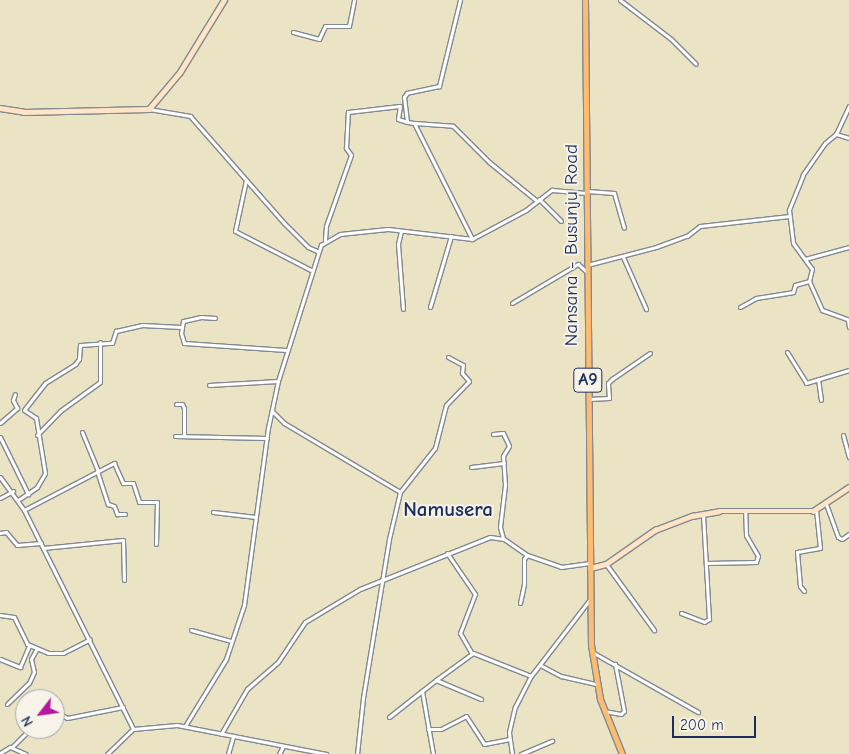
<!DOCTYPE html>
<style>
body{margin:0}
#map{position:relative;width:849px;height:754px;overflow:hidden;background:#eae3c4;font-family:"Comic Neue",sans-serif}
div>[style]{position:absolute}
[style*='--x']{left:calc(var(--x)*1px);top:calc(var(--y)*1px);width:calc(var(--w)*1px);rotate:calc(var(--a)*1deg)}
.roads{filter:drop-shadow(1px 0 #828991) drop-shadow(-1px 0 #828991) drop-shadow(0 1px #828991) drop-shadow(0 -1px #828991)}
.street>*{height:3px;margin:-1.5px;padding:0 1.5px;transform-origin:1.5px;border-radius:1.5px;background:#fff}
.secondary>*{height:4.5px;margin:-2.25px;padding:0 2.25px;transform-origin:2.25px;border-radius:2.25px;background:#ffe4c6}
.primary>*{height:5px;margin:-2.5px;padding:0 2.5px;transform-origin:2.5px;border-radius:2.5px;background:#febc71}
span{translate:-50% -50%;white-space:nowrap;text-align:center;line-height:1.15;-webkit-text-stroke:4px #f7f3e8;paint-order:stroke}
.shield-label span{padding:1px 4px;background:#f7f3e8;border:1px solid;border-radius:4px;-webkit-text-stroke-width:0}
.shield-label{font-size:18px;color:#1b2f5e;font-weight:700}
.street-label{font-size:19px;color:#1b2f5e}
.quarter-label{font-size:21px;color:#1b2f5e;font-weight:700}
.north{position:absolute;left:15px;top:689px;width:50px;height:50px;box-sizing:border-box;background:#f7f3e8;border:1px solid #9fa5b1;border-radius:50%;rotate:240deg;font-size:14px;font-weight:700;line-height:20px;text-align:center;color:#1b2f5e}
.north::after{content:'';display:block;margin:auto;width:18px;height:22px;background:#b5179e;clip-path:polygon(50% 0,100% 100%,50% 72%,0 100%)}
.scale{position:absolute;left:672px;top:716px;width:84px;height:22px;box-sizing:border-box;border:2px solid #1b2f5e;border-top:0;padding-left:6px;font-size:15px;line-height:18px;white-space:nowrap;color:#1b2f5e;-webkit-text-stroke:4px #f7f3e8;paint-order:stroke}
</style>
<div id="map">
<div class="roads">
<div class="street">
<div style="--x:460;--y:0;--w:89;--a:103.7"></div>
<div style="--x:439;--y:86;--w:33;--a:168"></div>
<div style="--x:407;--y:93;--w:5;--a:127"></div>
<div style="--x:404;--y:97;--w:25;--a:83"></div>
<div style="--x:407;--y:122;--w:7;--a:8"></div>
<div style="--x:414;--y:123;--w:130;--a:63.4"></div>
<div style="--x:620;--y:0;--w:64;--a:37.4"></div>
<div style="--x:671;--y:39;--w:35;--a:45"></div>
<div style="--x:293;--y:32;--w:27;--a:15"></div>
<div style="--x:319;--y:39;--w:14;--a:-65"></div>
<div style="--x:325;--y:26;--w:24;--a:0"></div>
<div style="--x:349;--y:26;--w:26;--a:-79"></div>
<div style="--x:149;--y:109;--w:42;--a:9.7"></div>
<div style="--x:190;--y:116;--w:142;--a:48.7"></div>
<div style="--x:284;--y:223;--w:34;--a:45"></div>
<div style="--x:308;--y:247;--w:10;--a:24"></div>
<div style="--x:414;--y:123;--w:39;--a:4"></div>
<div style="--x:453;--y:126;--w:51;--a:45"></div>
<div style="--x:489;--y:162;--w:62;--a:39.1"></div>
<div style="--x:836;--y:134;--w:31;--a:-65"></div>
<div style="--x:849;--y:138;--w:14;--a:-163"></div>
<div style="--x:836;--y:134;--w:14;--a:141"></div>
<div style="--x:825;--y:143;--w:39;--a:125"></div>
<div style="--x:803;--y:175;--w:38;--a:112"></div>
<div style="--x:789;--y:210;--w:33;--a:83"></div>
<div style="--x:793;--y:243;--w:32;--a:54"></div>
<div style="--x:812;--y:269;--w:12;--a:104"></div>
<div style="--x:809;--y:281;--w:32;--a:66"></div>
<div style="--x:822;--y:310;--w:29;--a:20"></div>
<div style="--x:246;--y:180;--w:52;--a:102.2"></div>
<div style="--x:235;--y:231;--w:85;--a:27.2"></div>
<div style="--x:587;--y:191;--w:27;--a:4"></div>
<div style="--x:614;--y:193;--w:36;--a:74"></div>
<div style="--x:539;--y:199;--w:31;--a:45"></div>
<div style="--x:401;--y:231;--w:13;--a:103"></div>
<div style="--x:398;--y:244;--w:65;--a:85.6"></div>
<div style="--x:325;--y:240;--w:14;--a:-86"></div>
<div style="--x:326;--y:226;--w:75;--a:-70.6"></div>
<div style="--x:351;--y:155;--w:9;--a:-126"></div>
<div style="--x:346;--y:148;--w:36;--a:-87"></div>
<div style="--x:348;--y:112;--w:52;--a:-6.6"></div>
<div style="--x:400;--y:106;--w:13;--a:99"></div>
<div style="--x:398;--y:119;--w:9;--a:18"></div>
<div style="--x:623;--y:257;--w:57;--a:66.1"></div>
<div style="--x:805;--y:259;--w:46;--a:-15.3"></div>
<div style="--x:587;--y:265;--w:71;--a:-14.6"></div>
<div style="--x:656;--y:247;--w:33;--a:-20"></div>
<div style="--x:687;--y:236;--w:16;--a:-38"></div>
<div style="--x:700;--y:226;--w:90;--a:-6.4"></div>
<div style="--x:512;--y:303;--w:77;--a:-30.6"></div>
<div style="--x:578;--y:264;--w:12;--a:42"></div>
<div style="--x:430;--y:307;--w:74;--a:-73.5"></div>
<div style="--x:740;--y:307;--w:18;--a:-29"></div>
<div style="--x:756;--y:298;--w:37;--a:-9"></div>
<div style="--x:793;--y:292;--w:7;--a:-74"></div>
<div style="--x:795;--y:285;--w:15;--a:-16"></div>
<div style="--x:215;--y:318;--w:14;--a:-176"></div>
<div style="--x:201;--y:317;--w:18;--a:167"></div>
<div style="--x:183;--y:321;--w:12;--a:99"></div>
<div style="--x:181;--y:333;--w:10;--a:73"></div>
<div style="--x:184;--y:343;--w:102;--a:3.9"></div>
<div style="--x:848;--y:320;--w:7;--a:82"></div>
<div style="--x:787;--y:352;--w:36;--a:58"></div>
<div style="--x:806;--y:383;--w:45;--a:-16.8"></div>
<div style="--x:818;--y:379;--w:21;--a:82"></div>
<div style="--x:209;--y:385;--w:69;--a:-3.3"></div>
<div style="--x:589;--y:399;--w:20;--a:-3"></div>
<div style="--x:609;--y:398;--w:15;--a:-94"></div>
<div style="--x:608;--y:383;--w:6;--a:-45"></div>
<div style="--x:612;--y:379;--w:46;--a:-34.4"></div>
<div style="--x:176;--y:404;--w:6;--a:0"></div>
<div style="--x:182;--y:404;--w:4;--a:63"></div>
<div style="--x:184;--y:408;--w:28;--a:90"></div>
<div style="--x:272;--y:411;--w:17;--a:45"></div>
<div style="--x:284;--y:423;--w:135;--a:30.7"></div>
<div style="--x:400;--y:492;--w:48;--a:103.2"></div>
<div style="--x:389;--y:539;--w:161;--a:99.3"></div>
<div style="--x:363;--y:698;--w:56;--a:96.1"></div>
<div style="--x:0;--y:423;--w:23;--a:-41"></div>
<div style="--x:17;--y:408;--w:9;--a:-117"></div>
<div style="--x:13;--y:400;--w:6;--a:-72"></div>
<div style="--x:82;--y:432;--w:42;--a:67.7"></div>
<div style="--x:493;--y:434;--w:10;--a:-6"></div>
<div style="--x:503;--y:433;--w:14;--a:65"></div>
<div style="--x:509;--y:446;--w:12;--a:121"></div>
<div style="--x:503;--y:456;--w:29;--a:86"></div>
<div style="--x:505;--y:485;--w:42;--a:96.8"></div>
<div style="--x:500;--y:527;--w:11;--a:75"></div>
<div style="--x:37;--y:435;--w:33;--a:-46"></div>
<div style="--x:60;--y:411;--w:49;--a:-35.9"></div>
<div style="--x:100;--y:382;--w:40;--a:-90"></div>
<div style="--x:843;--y:435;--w:23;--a:75"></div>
<div style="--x:175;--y:436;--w:92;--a:1.2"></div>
<div style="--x:0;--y:437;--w:64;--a:63.8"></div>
<div style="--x:471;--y:467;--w:33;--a:-7"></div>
<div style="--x:97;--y:471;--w:35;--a:72"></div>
<div style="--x:108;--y:504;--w:6;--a:18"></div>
<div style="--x:114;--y:506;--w:9;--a:69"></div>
<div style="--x:117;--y:514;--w:8;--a:0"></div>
<div style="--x:0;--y:477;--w:41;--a:54"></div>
<div style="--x:24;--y:510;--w:245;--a:63.5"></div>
<div style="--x:400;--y:492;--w:56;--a:-51.5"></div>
<div style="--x:435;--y:448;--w:44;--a:-75.7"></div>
<div style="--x:446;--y:405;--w:33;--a:-46"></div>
<div style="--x:469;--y:381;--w:11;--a:-131"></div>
<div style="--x:462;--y:373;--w:8;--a:-83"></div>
<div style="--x:463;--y:365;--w:17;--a:-152"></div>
<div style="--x:0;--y:498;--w:15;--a:-28"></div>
<div style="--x:18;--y:500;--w:23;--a:-34"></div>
<div style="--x:37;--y:487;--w:16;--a:-60"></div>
<div style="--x:45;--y:473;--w:56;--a:-99.3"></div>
<div style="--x:36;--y:418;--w:14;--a:-146"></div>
<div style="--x:24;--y:410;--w:34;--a:-52"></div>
<div style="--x:45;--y:383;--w:36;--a:-32"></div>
<div style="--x:75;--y:364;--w:6;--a:-51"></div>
<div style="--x:79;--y:359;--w:14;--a:-86"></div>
<div style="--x:80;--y:345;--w:32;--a:-4"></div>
<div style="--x:112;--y:343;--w:13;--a:-72"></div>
<div style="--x:116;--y:331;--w:27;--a:-13"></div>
<div style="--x:142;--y:325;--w:39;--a:3"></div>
<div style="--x:826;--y:504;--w:35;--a:70"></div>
<div style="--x:838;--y:537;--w:4;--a:27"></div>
<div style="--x:842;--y:539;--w:9;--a:-36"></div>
<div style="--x:24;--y:510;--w:102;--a:-27.6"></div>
<div style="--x:114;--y:463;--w:22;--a:66"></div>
<div style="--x:123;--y:483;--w:10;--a:0"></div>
<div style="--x:133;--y:483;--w:20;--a:72"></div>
<div style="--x:139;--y:502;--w:18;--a:0"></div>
<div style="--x:157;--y:502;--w:42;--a:91.4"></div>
<div style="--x:213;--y:512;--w:43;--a:6.6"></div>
<div style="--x:0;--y:533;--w:6;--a:-9"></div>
<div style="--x:6;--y:532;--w:17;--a:50"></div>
<div style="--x:17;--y:545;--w:24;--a:-5"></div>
<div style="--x:43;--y:548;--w:80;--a:-5.7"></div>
<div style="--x:123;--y:540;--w:40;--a:88.6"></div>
<div style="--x:447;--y:553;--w:50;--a:55.7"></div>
<div style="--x:475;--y:594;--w:42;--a:111"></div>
<div style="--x:460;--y:633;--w:24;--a:60"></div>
<div style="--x:707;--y:563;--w:49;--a:-1.2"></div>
<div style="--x:756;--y:562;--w:6;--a:-72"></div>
<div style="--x:758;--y:556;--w:24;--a:-120"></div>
<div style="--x:746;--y:535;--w:24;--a:-92"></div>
<div style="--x:606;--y:564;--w:82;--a:54"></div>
<div style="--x:804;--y:591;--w:6;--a:-129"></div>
<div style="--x:800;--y:586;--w:34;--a:-95"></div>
<div style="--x:797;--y:552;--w:23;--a:-10"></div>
<div style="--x:820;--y:548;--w:38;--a:-96"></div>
<div style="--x:520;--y:603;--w:19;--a:-78"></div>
<div style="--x:524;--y:584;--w:25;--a:-90"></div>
<div style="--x:524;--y:559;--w:5;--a:-53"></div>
<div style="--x:681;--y:613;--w:25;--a:21"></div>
<div style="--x:704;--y:622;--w:6;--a:-31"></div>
<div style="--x:709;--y:619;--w:105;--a:-93.3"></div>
<div style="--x:0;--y:615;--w:14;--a:8"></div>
<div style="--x:14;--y:617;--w:30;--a:64"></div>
<div style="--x:27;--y:644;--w:23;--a:23"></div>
<div style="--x:48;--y:653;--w:15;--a:0"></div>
<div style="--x:63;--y:653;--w:30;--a:-27"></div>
<div style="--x:191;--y:630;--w:41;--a:15.4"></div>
<div style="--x:592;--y:652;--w:122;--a:29.5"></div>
<div style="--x:0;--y:659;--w:22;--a:22"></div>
<div style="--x:20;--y:667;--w:23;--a:-67"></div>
<div style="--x:540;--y:665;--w:24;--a:28"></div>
<div style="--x:561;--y:676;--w:36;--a:13"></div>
<div style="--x:436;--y:680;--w:49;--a:22.9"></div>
<div style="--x:35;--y:697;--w:2;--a:63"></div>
<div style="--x:7;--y:704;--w:30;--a:-44"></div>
<div style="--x:29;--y:683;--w:12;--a:-66"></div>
<div style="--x:34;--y:672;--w:13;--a:-103"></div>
<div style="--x:31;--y:659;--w:10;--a:-61"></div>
<div style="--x:55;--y:711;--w:14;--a:30"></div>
<div style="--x:67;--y:718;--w:57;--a:-11.1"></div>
<div style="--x:604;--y:711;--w:17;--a:10"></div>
<div style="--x:621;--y:714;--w:4;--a:-45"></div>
<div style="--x:624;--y:711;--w:48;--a:-100.8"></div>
<div style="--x:389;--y:717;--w:42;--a:-38.2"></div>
<div style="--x:185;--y:726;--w:79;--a:-58.5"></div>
<div style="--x:226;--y:659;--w:57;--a:-71.6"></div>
<div style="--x:244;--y:605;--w:179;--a:-82.3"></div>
<div style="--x:268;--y:428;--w:48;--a:-78"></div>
<div style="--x:278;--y:381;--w:143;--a:-72.5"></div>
<div style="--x:321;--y:245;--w:22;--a:-30"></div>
<div style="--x:340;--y:234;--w:48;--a:-5.9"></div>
<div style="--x:388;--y:229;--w:85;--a:6.8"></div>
<div style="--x:472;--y:239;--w:61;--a:-28.2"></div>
<div style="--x:526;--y:210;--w:33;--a:-38"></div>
<div style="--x:552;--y:190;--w:34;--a:5"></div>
<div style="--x:428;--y:729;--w:13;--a:0"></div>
<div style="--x:441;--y:729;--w:28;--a:-27"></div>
<div style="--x:466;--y:716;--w:33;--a:57"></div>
<div style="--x:484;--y:744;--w:25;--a:-11"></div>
<div style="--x:221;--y:734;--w:52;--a:-60"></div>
<div style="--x:247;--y:689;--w:41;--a:-41.1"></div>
<div style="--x:278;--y:662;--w:48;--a:-56"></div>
<div style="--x:305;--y:622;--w:64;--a:-31"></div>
<div style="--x:360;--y:589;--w:140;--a:-21.8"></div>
<div style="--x:490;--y:537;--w:14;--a:8"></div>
<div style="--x:504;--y:539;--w:28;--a:35"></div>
<div style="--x:527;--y:555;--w:36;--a:19"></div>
<div style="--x:561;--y:567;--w:29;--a:-8"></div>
<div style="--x:12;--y:747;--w:25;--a:-45"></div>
<div style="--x:0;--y:753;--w:12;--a:-31"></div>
<div style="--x:10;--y:747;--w:17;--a:24"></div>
<div style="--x:107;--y:754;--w:36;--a:-44"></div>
<div style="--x:133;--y:729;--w:44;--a:-5.2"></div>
<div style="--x:177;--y:725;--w:152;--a:11"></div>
<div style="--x:228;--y:754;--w:19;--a:-74"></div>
<div style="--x:279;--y:754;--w:9;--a:-63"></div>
<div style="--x:433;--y:754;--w:64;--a:-99.9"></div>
<div style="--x:422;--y:691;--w:18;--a:-38"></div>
<div style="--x:436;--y:680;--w:46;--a:-36.1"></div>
<div style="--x:473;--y:653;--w:62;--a:21.6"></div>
<div style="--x:512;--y:754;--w:22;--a:-98"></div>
<div style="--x:509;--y:732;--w:26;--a:-77"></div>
<div style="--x:515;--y:707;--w:35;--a:-63"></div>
<div style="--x:531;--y:676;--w:97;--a:-52.5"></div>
<div style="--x:521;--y:754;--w:34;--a:-23"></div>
</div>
<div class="secondary">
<div style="--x:0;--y:108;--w:24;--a:9"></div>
<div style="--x:24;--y:112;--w:125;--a:-1.4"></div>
<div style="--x:149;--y:109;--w:48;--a:-50"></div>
<div style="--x:180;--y:72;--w:84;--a:-58.6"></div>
<div style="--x:590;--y:568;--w:16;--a:-14"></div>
<div style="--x:606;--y:564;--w:60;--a:-34.8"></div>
<div style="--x:655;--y:530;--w:40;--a:-21"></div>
<div style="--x:692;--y:516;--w:27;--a:-10"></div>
<div style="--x:719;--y:511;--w:94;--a:0"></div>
<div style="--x:813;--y:511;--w:43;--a:-33.7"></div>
</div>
<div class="primary">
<div style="--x:585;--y:0;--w:645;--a:89.47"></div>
<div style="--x:591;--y:645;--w:55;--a:80.5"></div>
<div style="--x:600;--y:699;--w:59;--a:68.2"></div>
</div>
</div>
<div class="shield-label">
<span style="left:588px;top:380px">A9</span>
</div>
<div class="street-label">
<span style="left:572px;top:245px;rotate:-90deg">Nansana - Busunju Road</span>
</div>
<div class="quarter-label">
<span style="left:448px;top:509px">Namusera</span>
</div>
<div class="north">N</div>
<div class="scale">200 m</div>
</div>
